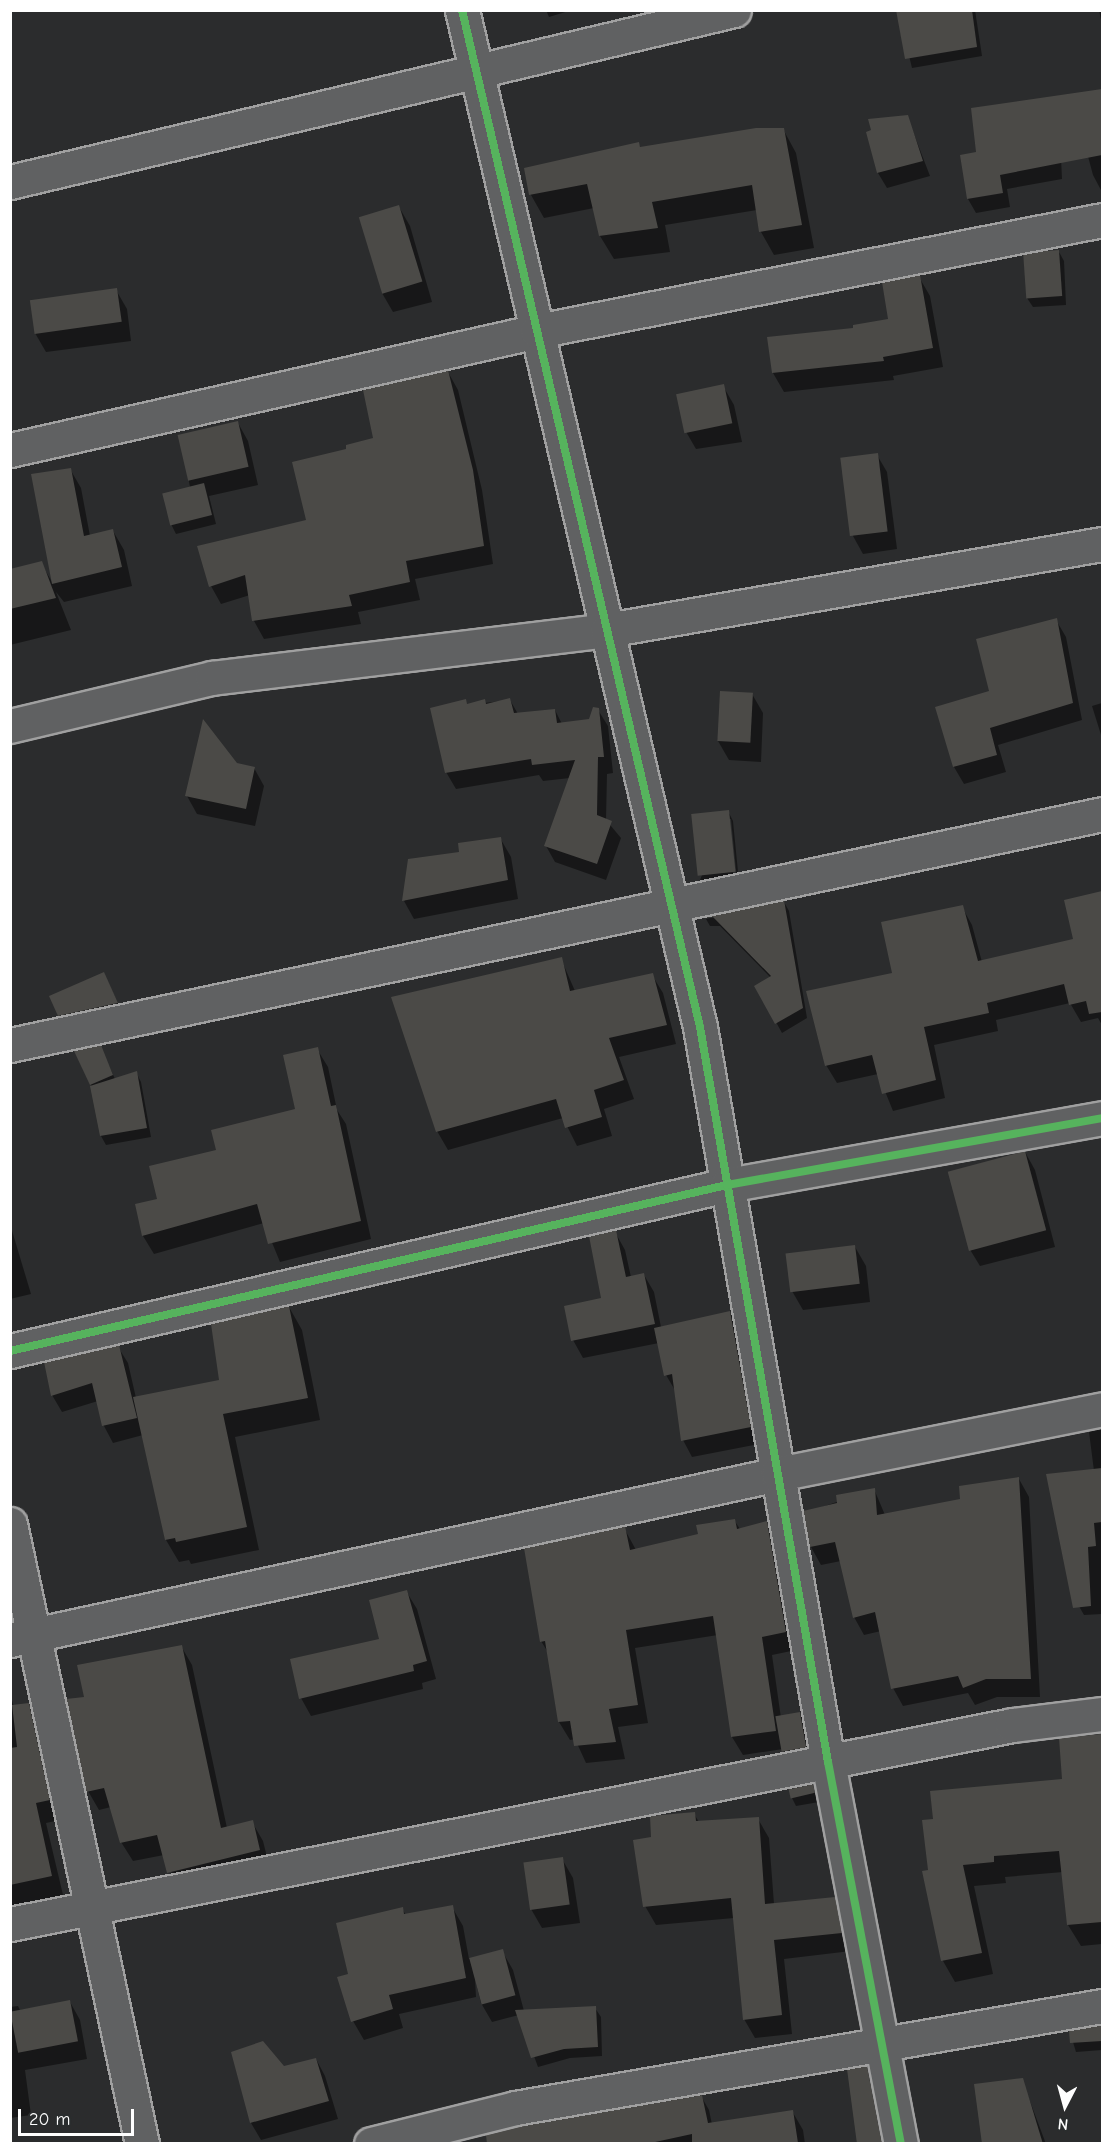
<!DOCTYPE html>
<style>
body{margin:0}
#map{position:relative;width:1113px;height:2154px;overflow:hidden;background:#2b2c2d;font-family:"Comic Neue",sans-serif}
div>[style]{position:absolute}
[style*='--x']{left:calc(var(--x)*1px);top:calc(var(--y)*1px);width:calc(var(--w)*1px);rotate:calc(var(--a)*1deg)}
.shadow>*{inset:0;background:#0007}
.building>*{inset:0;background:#4b4a47;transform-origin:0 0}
.roads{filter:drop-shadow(2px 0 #a0a0a0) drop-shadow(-2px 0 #a0a0a0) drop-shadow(0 2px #a0a0a0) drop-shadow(0 -2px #a0a0a0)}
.minor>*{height:33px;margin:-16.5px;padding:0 16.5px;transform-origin:16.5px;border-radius:16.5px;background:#606162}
.cycleway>*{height:8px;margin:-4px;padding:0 4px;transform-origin:4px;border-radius:4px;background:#56b35d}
span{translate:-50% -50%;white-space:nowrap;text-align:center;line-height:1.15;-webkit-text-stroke:4.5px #2a2d2e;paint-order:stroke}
.frame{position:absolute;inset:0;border:12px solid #fff;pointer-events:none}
.north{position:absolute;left:1035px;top:2076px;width:60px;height:60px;-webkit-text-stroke:4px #2a2d2e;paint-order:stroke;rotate:186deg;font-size:16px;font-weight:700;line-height:24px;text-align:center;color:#fff}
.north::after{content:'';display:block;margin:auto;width:21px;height:27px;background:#fff;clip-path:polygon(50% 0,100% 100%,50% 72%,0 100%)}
.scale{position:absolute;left:18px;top:2109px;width:116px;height:27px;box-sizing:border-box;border:3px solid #fff;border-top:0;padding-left:8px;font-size:18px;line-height:21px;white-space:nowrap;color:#fff;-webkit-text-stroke:4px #2a2d2e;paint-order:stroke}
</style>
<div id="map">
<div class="shadow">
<div style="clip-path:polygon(546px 10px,572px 10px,549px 17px)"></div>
<div style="clip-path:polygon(898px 10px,975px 10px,982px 56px,912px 68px)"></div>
<div style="clip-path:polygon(1102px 10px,1102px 25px,1099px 10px)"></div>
<div style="clip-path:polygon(1102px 91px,1102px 192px,1093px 175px,1072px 97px)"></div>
<div style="clip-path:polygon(1059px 115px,1062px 179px,1007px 189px,1010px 207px,976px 213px,968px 199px,978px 154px)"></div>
<div style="clip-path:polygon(907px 116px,930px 176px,887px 188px,878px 173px,868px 133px)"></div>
<div style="clip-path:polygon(783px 129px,796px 153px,814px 248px,774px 255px,761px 232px,757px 210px,665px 225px,670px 252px,614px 259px,600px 236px,594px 208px,544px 218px,531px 195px,525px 169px,638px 144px,641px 148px)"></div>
<div style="clip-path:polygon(399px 207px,410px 226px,432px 302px,393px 312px,382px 293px)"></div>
<div style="clip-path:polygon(1059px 252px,1064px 261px,1066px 305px,1033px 307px,1027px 298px)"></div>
<div style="clip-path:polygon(919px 277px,930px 296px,943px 367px,893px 376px,894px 380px,784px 392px,773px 373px,769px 339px,855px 330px,890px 320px)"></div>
<div style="clip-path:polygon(116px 290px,127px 309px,131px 341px,46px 352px,35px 333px)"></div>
<div style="clip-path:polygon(448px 372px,458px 390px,482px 490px,493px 564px,415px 579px,420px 600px,358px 612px,361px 624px,264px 639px,254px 621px,250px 595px,221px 604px,211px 586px,307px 521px,348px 450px,375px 439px)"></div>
<div style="clip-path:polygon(723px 386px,734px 405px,742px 442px,696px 449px,685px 430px,678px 395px)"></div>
<div style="clip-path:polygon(238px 423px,248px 441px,258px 485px,209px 496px,216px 524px,176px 534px,171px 524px,190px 487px,180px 436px)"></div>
<div style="clip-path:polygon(877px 455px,887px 472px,897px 549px,863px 554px,853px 536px)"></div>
<div style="clip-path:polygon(70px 469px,81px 488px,90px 536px,113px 531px,124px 550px,132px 586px,64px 602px,56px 592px,71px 630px,10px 645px,10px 571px,41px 563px,52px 582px)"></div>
<div style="clip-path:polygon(1056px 620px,1066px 637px,1082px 720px,998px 745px,1006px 772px,964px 784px,954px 767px,937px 708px,990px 692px)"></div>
<div style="clip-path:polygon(752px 694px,763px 713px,761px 762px,729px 760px,718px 741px)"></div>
<div style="clip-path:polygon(510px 700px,518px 714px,555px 710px,562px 724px,590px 721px,598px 710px,608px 726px,613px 773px,607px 774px,606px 820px,621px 838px,606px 880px,555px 862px,546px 846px,570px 778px,543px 781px,539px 775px,456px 789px,446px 772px,467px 705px)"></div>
<div style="clip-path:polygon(1102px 703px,1102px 738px,1092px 706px)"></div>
<div style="clip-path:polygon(236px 765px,254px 768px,264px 786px,255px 826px,197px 814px,187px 796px)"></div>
<div style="clip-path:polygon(evenodd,728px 811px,733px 821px,739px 882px,706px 889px,700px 880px,728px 811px,728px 819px,731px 819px,737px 880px,734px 880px,728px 819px)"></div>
<div style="clip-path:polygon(500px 838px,511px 857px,518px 899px,414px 919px,404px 901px,461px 853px)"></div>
<div style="clip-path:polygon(1102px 893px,1102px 1025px,1098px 1018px,1081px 1022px,1070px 1003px,996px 1020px,998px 1031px,934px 1045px,945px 1098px,893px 1111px,878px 1074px,837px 1083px,826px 1065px,893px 974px,962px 907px,972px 925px,982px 962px,1074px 940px,1066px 901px)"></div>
<div style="clip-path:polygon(784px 902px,789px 911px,807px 1018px,782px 1033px,756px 986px,771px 978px,720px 926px,710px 926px,706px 919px)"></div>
<div style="clip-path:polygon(561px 959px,575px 991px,652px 975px,663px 993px,676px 1044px,619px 1057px,634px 1099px,604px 1109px,612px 1136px,577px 1146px,563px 1118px,448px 1150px,437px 1131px)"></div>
<div style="clip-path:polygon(104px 974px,127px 1022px,71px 1034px,60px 1015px)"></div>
<div style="clip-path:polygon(100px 1047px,115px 1079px,136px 1072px,141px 1082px,151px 1137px,106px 1145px,101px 1136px,92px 1087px,76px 1052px)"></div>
<div style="clip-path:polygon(317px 1049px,328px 1067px,337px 1110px,346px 1124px,371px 1239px,280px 1262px,264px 1223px,154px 1254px,143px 1236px,136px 1205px,158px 1200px,218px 1151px,297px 1111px)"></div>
<div style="clip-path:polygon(1025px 1152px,1035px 1170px,1055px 1247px,980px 1266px,969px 1248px)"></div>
<div style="clip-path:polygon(10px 1224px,31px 1294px,10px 1299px)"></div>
<div style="clip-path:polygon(615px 1232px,625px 1250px,631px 1277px,644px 1275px,654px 1292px,661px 1327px,730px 1313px,739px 1329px,759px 1444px,692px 1457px,683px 1440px,676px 1392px,666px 1375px,659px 1343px,583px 1358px,573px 1340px,602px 1299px)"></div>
<div style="clip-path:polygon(855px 1247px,866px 1266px,870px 1302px,803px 1310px,792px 1291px)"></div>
<div style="clip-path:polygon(289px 1307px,302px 1330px,320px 1420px,235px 1437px,259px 1550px,191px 1564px,189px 1560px,179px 1562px,166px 1540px,143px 1435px,113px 1443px,104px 1426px,98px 1401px,62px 1412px,52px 1395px,118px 1347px,128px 1363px,136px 1398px,220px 1381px)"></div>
<div style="clip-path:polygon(1102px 1429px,1102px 1614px,1084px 1615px,1072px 1594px,1094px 1471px,1089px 1432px)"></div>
<div style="clip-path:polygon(1019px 1479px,1029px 1497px,1040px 1697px,997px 1697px,975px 1705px,968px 1693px,903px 1706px,893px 1688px,881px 1631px,864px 1635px,854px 1617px,841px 1561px,821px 1565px,811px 1547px,805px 1513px,874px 1489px,885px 1515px,962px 1500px)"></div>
<div style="clip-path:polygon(734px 1520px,740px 1529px,766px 1523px,777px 1540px,796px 1650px,772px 1655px,781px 1718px,800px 1714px,811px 1733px,816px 1766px,794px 1770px,783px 1749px,743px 1755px,732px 1737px,718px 1635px,635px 1648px,648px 1723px,618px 1727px,625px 1759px,586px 1763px,575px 1739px,570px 1740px,559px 1722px,549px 1654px,541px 1641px,624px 1528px,636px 1550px,699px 1535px)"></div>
<div style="clip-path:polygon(406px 1591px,417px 1609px,436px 1679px,422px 1683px,423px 1689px,311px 1716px,301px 1698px,381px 1640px)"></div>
<div style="clip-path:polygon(181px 1646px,192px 1665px,227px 1828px,252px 1822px,263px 1841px,270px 1869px,179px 1891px,164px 1855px,133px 1861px,121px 1842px,111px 1807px,99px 1810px,88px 1791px,86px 1698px)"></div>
<div style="clip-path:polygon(10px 1694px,14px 1707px,28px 1705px,40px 1725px,60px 1820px,46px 1823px,63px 1895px,10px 1907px)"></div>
<div style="clip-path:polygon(1102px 1736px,1102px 1944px,1081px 1946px,1068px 1925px,1063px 1872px,1005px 1877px,1006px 1883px,974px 1886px,993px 1974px,955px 1982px,943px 1961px,924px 1872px,929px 1872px,935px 1820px,1064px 1781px,1061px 1740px)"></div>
<div style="clip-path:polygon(812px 1785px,819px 1802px,796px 1806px,791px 1796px)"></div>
<div style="clip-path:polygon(694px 1814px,699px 1822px,758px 1819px,769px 1838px,774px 1904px,834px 1898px,845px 1917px,851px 1951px,784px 1959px,792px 2034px,755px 2038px,744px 2019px,734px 1918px,656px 1925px,645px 1906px,652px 1839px)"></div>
<div style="clip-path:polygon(562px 1859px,573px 1878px,580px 1923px,542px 1928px,531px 1909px)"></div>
<div style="clip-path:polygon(452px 1907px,463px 1926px,469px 1959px,502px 1951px,513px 1970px,524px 2011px,595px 2008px,601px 2017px,602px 2056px,570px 2058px,538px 2067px,519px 2015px,492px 2022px,481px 2003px,475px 1979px,476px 1997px,399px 2014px,403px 2028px,364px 2040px,353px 2021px,349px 1975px,402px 1909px,406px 1915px)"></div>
<div style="clip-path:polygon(70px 2002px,80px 2020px,87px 2059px,25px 2070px,31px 2115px,10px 2118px,10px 2007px,18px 2006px,20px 2010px)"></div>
<div style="clip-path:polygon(1102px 2025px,1102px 2050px,1076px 2052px,1070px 2032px)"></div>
<div style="clip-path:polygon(233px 2053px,283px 2068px,316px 2059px,325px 2076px,338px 2119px,261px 2140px,251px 2123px)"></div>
<div style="clip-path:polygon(866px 2068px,877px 2086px,885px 2144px,873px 2085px,870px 2085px,882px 2144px,859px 2144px)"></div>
<div style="clip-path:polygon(1022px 2080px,1046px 2144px,983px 2144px)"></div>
<div style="clip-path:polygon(701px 2096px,709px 2110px,716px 2144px,545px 2144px)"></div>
<div style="clip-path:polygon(792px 2111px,803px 2130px,805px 2144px,721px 2144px,717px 2123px)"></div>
</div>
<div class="building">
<div style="clip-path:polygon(896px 10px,972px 10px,977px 47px,905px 59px)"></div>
<div style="clip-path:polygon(1102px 89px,1102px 155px,1000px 175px,1003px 193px,967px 199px,960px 155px,976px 152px,971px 108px)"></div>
<div style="clip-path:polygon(908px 115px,923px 161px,877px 173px,866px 132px,871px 130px,868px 119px)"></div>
<div style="clip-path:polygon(756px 128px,784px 128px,802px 225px,759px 232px,752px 185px,652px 202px,658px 228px,599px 236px,587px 184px,529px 195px,524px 168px,639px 142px,640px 147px)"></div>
<div style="left:399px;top:205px;width:80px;height:42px;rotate:73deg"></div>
<div style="left:1059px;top:250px;width:46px;height:36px;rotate:86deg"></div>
<div style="clip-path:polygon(920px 275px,933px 348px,883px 357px,884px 361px,772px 373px,767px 337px,853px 328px,853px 325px,888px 319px,882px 282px)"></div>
<div style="left:117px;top:288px;width:34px;height:88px;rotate:82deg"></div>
<div style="clip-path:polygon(448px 370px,473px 470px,484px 546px,406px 561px,410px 582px,349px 595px,352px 606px,252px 621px,245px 575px,209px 587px,197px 546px,306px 520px,292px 462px,346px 449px,346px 445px,373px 438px,363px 390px)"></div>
<div style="left:724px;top:384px;width:40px;height:49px;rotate:78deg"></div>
<div style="left:238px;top:421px;width:47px;height:62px;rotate:77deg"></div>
<div style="left:878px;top:453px;width:79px;height:38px;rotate:83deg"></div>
<div style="clip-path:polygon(71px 468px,84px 536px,113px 529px,122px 567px,52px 584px,31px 474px)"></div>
<div style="left:204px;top:483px;width:33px;height:43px;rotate:76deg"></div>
<div style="clip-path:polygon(42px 561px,56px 598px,10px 609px,10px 569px)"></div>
<div style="clip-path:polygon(1057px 618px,1073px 703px,990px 728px,997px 755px,953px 767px,935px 707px,989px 691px,976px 639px)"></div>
<div style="left:720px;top:691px;width:33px;height:50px;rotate:3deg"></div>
<div style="clip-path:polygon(510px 698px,514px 713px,555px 709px,557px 723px,589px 719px,593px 707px,599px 708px,604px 757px,598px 757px,597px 815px,612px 821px,597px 864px,544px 846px,575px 760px,532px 765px,531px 759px,445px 773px,430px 708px,466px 699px,467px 704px,485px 699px,486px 704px)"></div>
<div style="clip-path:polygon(203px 719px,237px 763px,255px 767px,246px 809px,185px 796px)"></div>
<div style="left:729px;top:810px;width:62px;height:38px;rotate:84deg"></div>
<div style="clip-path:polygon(501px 837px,508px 880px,402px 901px,408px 859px,459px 852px,458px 843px)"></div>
<div style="clip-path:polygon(1102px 891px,1102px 1012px,1089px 1014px,1086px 1001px,1069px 1005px,1064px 984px,987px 1003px,989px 1013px,924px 1027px,936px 1080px,882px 1094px,872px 1055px,825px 1066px,806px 991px,892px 973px,881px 922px,963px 905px,978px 961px,1073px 939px,1064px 900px)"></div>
<div style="clip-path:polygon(784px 900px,803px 1008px,775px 1024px,754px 986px,771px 976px,713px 917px,703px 918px)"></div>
<div style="clip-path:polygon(562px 957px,570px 991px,653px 973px,667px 1025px,609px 1038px,624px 1080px,594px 1090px,602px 1117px,565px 1128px,556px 1099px,436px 1132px,391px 997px)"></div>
<div style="clip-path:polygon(104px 972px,118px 1003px,58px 1016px,49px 996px)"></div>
<div style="clip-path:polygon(101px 1045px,113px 1075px,90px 1085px,74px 1051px)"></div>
<div style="clip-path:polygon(318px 1047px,331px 1106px,336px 1105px,361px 1221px,268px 1244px,257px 1204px,142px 1236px,135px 1204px,157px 1199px,149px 1166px,216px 1150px,211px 1130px,295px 1109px,283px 1055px)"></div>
<div style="clip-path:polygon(137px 1071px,147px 1128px,100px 1136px,90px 1086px)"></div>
<div style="left:1025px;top:1151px;width:82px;height:80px;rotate:75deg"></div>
<div style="clip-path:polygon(616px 1230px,626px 1277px,644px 1273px,655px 1324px,571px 1341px,564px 1306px,601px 1298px,589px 1236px)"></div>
<div style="left:855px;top:1245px;width:39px;height:70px;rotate:83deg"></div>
<div style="clip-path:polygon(289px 1306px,308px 1398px,223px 1414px,247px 1527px,176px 1542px,175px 1538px,165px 1540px,133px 1397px,219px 1380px,211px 1324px)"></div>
<div style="clip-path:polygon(730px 1311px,751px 1427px,681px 1441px,672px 1374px,664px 1376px,654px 1328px)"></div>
<div style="clip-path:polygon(119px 1345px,137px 1418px,102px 1426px,92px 1383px,51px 1396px,44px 1362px)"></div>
<div style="clip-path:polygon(1102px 1468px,1102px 1522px,1094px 1523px,1096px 1546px,1088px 1547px,1091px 1606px,1073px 1608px,1046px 1474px)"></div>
<div style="clip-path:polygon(1019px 1477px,1031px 1679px,986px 1679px,963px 1688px,958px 1676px,891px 1689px,875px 1612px,853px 1618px,835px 1542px,810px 1547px,803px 1511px,837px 1503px,836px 1495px,875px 1488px,877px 1515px,960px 1499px,959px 1486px)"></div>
<div style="clip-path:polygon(735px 1519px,737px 1529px,767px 1521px,786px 1632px,762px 1637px,776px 1731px,731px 1737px,713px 1616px,626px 1630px,638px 1705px,609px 1709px,616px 1742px,574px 1746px,570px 1721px,558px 1722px,545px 1641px,540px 1642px,524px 1548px,625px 1526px,630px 1550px,698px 1534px,696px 1525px)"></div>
<div style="clip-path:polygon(407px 1590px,427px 1661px,413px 1665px,414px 1671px,299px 1699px,290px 1659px,379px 1639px,369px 1600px)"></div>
<div style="clip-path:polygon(182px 1645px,221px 1828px,253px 1820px,260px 1850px,167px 1873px,157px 1835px,120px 1843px,104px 1788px,86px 1792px,66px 1699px,84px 1697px,77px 1665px)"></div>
<div style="clip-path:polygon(29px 1703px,50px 1800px,36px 1803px,52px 1876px,10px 1885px,10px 1748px,17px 1747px,12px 1705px)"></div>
<div style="left:800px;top:1712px;width:36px;height:25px;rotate:80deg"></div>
<div style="clip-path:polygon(1102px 1734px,1102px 1922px,1067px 1925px,1059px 1851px,994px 1856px,994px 1862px,963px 1865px,982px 1953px,941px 1961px,922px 1871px,928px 1870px,922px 1820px,933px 1819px,930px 1791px,1062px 1779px,1059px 1738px)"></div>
<div style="left:813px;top:1784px;width:9px;height:25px;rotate:77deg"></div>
<div style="clip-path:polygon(695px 1812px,696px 1821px,759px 1817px,765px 1904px,835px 1897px,842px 1933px,774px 1940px,782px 2015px,743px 2020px,731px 1898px,643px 1907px,633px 1840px,651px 1837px,650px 1816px)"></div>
<div style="left:563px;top:1857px;width:48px;height:40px;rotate:82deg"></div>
<div style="clip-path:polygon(453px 1905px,466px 1978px,389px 1995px,393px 2009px,351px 2022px,337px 1977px,348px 1974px,336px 1923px,403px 1907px,404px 1914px)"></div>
<div style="left:503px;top:1949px;width:48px;height:35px;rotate:75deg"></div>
<div style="left:70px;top:2000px;width:42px;height:61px;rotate:79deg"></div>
<div style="clip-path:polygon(596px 2006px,598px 2047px,564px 2049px,531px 2058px,515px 2010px)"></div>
<div style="clip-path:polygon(1102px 2025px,1102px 2041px,1070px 2043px,1069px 2031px)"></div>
<div style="clip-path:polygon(263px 2041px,284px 2066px,316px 2058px,329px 2101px,250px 2123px,231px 2052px)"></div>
<div style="clip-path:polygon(867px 2066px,882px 2144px,857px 2144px,847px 2069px)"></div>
<div style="clip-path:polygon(1023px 2078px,1043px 2144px,982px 2144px,974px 2084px)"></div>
<div style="clip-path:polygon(702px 2095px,708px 2123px,793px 2110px,798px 2143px,692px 2143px,692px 2134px,646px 2144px,487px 2144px,486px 2135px,519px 2126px)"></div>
</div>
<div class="roads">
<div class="minor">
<div style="--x:462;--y:10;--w:1044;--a:76.83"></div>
<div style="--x:700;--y:1027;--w:746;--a:80.12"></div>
<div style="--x:828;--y:1762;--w:389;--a:79.2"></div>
<div style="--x:10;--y:182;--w:744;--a:-13.36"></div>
<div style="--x:10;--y:450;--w:540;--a:-12.72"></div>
<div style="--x:537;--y:331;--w:576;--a:-11.11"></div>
<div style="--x:10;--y:726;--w:208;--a:-13.4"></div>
<div style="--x:212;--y:678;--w:398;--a:-6.9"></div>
<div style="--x:607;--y:630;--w:502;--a:-9.86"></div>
<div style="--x:10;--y:1045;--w:1116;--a:-11.94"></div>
<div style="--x:10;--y:1351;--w:736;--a:-13.04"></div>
<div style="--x:727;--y:1185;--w:381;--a:-10.1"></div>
<div style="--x:10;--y:1524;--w:634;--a:77.98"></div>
<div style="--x:10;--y:1640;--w:786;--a:-12.2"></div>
<div style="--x:778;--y:1474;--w:330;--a:-11.3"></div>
<div style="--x:10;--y:1924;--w:1022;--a:-11.23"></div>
<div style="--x:1012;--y:1725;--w:91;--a:-7"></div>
<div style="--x:371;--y:2144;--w:148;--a:-14"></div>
<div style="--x:515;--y:2108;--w:596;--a:-9.86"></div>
</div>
</div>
<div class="cycleway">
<div style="--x:462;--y:10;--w:1044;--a:76.83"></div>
<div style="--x:700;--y:1027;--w:746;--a:80.12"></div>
<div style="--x:828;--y:1762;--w:389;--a:79.2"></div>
<div style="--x:10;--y:1351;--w:736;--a:-13.04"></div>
<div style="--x:727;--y:1185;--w:381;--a:-10.1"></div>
</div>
<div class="frame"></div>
<div class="north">N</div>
<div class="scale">20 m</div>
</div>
